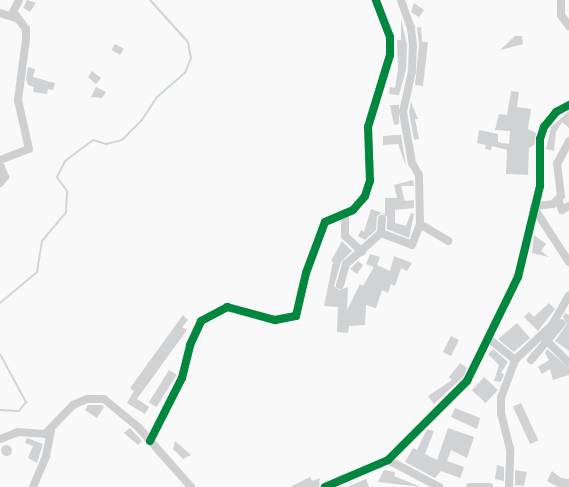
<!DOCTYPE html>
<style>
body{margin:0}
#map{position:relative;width:569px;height:487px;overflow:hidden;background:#f9f9f9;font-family:"Archivo Narrow",sans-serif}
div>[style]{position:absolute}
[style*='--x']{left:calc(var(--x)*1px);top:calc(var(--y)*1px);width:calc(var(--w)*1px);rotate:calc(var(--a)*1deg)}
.stream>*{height:2px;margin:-1px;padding:0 1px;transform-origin:1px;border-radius:1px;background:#ced6d9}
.building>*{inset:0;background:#d0d2d3;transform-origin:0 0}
.round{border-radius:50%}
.minor>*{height:8px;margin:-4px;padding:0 4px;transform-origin:4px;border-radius:4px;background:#cecfd0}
.cycleway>*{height:8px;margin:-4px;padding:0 4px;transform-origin:4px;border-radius:4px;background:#00873e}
span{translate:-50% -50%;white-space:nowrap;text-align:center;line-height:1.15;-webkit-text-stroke:5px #fff;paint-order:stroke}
</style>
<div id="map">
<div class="stream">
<div style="--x:0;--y:303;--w:48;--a:-40"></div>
<div style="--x:37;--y:272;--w:31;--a:-81"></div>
<div style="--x:42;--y:241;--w:38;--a:-50"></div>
<div style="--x:66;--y:212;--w:21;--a:-87"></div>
<div style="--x:67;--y:191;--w:17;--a:-126"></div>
<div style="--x:57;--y:177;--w:18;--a:-63"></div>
<div style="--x:65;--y:161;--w:35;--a:-37"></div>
<div style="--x:93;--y:140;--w:14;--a:17"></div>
<div style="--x:106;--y:144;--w:16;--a:-14"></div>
<div style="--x:122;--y:140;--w:28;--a:-45"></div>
<div style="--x:142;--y:120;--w:27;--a:-57"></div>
<div style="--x:157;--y:97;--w:37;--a:-41"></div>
<div style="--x:185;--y:73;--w:16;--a:-68"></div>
<div style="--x:191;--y:58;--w:16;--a:-101"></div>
<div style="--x:188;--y:42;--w:57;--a:-132.1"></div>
<div style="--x:0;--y:354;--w:55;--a:61.6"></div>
<div style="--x:26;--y:402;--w:11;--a:128"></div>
<div style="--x:19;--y:411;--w:19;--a:-177"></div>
</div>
<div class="building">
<div style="clip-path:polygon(27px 0,36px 3px,30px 12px,23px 8px)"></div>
<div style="clip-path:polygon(414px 3px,424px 10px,419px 17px,411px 12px)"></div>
<div style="clip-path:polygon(401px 19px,407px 45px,406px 70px,399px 95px,389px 94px,390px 87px,395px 88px,398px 69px,397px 40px,401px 40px)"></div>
<div style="clip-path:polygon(421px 27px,422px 42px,428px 42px,423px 86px,415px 85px,419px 45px,417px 28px)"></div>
<div style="clip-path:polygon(515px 36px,522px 36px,523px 44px,500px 50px)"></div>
<div style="left:115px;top:44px;width:10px;height:7px;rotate:29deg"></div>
<div style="clip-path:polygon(28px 67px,35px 69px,33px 77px,55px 83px,53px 90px,48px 89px,47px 94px,33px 92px,34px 87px,28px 85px,26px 80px)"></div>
<div style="clip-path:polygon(92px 71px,101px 78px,96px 84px,88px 77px)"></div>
<div style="clip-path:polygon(96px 87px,106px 92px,102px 98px,91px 97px)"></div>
<div style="clip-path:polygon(511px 91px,519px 92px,517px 107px,531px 109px,528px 129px,536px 133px,534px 145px,529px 148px,528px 175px,506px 174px,507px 150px,492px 146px,491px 150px,485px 149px,486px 145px,477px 143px,479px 130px,498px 134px,498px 142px,509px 144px,510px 131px,495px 130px,499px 114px,507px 115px)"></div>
<div style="clip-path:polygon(411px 102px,418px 119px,415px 119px,419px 139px,414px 140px,409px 112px)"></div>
<div style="clip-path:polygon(390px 105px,399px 105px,399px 124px,394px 125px)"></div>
<div style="clip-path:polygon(569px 111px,569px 128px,562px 122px,556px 132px,554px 151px,546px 149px,551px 127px)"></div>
<div style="clip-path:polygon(395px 135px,401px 135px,406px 166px,398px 144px,383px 145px,383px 136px)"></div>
<div style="clip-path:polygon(413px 180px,414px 186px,401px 186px,405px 201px,414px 200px,414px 208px,395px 210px,395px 223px,406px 226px,411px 213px,414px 214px,409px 238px,387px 229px,387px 217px,382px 213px,377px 216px,376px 230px,365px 240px,358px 236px,361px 230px,364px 232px,371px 209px,385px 214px,385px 198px,397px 198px,394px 185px)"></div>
<div style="clip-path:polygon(534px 235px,546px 244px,541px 251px,549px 257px,532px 253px)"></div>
<div style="clip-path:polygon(342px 241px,352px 251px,341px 262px,334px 286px,339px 290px,348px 287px,347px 310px,360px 284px,363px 286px,374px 267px,366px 264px,370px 254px,380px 257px,377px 265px,390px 271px,394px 256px,412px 263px,407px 271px,401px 268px,395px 286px,391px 284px,388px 293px,382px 290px,376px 308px,366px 305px,365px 325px,349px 326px,348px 333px,337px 332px,338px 307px,324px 306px,333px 262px,331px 261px)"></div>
<div style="clip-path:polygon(358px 261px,363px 265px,357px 274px,350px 269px)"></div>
<div style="clip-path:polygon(549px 303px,555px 309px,538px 331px,524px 317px,529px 312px,534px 317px)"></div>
<div style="clip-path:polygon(565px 313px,569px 315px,569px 351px,555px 341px,567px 324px,563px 317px)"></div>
<div style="clip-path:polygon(183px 315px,188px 320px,182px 327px,187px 330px,137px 399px,149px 407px,145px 414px,127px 403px,134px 391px,130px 388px)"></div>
<div style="clip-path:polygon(517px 323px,530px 338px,514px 352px,498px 339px)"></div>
<div style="left:451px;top:336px;width:9px;height:18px;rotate:27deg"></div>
<div style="clip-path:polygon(493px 349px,508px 362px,501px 373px,504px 374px,501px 382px,494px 381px,499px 365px,488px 354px)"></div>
<div style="clip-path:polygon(547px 349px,569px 368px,569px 375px,553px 380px,550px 369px,542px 374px,538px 367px,549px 360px,545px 353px)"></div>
<div style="clip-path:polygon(460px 363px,467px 368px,463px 377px,434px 404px,428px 396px,452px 380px,449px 377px)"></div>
<div style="left:169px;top:370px;width:9px;height:38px;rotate:32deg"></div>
<div style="left:484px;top:377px;width:19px;height:18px;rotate:43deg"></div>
<div style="left:521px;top:403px;width:41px;height:9px;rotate:65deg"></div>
<div style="clip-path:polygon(88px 405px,102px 405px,107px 409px,104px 407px,97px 418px,85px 410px)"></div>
<div style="clip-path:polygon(455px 408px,480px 418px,477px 429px,451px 417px)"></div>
<div style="clip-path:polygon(130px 428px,142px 441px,138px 445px,124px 433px)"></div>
<div style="clip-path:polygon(448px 428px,474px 437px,467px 458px,451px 450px,447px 461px,464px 467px,460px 478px,441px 471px,435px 478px,405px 462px,413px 448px,417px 450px,427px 429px,434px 431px,425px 454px,437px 460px)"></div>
<div style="clip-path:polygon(27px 438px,43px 444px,37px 463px,28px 458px,33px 446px,25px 443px)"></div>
<div style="clip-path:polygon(175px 441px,191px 455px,183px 459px,173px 449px)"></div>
<div class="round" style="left:0.5px;top:444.5px;width:11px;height:11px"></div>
<div style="clip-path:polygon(497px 465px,504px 467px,504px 481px,495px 479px)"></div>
<div style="clip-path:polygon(384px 470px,395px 472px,394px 476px,421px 487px,378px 482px)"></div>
<div style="clip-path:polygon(515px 470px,527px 472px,524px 486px,515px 485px)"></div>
<div style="clip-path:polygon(552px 471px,561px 478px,569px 479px,569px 487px,558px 487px,547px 481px)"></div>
<div style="clip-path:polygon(310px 477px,312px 481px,320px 478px,319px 487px,290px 487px)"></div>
<div style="clip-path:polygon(366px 479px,369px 487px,347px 487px)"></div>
</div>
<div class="minor">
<div style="--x:561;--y:0;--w:15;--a:90"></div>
<div style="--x:561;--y:15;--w:14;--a:54"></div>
<div style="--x:0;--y:13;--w:19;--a:18"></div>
<div style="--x:0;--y:160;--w:31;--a:-21"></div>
<div style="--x:29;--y:149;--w:50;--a:-102.7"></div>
<div style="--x:18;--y:100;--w:62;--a:-82.5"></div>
<div style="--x:26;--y:39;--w:10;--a:-90"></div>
<div style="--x:26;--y:29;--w:21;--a:-127"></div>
<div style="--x:13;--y:12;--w:13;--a:-63"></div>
<div style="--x:0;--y:165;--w:13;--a:67"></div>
<div style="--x:5;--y:177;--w:8;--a:130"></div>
<div style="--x:558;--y:200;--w:11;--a:68"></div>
<div style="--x:562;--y:210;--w:8;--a:-30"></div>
<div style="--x:535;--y:206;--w:18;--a:-6"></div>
<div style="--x:553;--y:204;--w:11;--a:-45"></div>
<div style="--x:561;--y:196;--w:32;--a:-97"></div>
<div style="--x:557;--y:164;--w:26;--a:-62"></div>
<div style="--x:534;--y:208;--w:64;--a:57.1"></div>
<div style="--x:345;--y:213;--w:23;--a:90"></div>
<div style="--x:345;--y:236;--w:23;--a:43"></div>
<div style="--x:420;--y:224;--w:33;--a:31"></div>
<div style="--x:381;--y:233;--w:14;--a:-86"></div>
<div style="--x:340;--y:285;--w:22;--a:-74"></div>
<div style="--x:346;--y:264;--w:47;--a:-41.5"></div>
<div style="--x:381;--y:233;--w:33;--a:21"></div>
<div style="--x:412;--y:245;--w:22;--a:-69"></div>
<div style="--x:420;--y:224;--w:49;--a:-91.2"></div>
<div style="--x:419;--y:175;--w:14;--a:-120"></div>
<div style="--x:412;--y:163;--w:52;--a:-100"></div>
<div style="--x:403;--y:112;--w:42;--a:-77.6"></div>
<div style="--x:412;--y:71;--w:26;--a:-88"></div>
<div style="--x:413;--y:45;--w:17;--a:-97"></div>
<div style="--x:411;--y:28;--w:30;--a:-110"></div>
<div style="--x:488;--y:338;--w:35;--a:39"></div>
<div style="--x:515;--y:360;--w:51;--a:-43.4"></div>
<div style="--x:552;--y:325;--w:34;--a:-60"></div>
<div style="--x:545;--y:339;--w:34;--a:45"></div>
<div style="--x:531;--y:360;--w:48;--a:-50"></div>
<div style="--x:0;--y:439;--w:19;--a:-21"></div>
<div style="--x:18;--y:432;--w:27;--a:4"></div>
<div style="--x:45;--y:434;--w:40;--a:-46"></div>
<div style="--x:73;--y:405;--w:15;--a:-23"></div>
<div style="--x:87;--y:399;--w:17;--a:0"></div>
<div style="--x:104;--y:399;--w:44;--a:39.5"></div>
<div style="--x:138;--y:427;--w:80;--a:48.5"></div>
<div style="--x:150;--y:441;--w:71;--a:-63.1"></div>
<div style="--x:182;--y:378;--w:34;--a:-76"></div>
<div style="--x:190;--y:345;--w:26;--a:-65"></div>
<div style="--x:201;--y:321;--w:30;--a:-28"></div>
<div style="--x:227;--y:307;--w:50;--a:15.2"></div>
<div style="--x:275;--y:320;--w:21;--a:-11"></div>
<div style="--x:296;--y:316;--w:44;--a:-76.9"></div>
<div style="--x:306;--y:273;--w:54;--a:-69.6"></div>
<div style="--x:325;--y:222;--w:30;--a:-23"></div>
<div style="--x:353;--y:210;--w:18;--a:-49"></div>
<div style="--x:365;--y:196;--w:16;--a:-72"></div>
<div style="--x:370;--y:181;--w:54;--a:-92.1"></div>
<div style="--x:368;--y:127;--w:75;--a:-73"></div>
<div style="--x:390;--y:55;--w:18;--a:-90"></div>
<div style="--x:390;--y:37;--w:40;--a:-111"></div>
<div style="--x:388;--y:460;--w:58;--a:27.9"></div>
<div style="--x:33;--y:487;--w:34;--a:-67"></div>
<div style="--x:46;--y:456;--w:26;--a:-79"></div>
<div style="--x:325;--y:487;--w:69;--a:-23.2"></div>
<div style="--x:388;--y:460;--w:112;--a:-45"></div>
<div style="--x:467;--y:381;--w:116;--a:-63.9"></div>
<div style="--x:518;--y:277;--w:94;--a:-76.4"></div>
<div style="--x:540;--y:186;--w:47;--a:-90"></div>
<div style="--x:540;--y:139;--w:13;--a:-72"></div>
<div style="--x:544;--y:127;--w:19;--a:-51"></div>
<div style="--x:556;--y:112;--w:15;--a:-28"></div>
<div style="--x:470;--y:487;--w:19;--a:0"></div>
<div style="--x:509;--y:487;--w:38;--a:-88"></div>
<div style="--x:510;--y:449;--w:36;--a:-104"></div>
<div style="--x:501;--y:414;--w:16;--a:-90"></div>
<div style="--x:501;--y:398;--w:40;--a:-69.8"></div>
</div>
<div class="cycleway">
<div style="--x:150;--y:441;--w:71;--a:-63.1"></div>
<div style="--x:182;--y:378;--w:34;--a:-76"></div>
<div style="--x:190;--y:345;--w:26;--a:-65"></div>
<div style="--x:201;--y:321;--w:30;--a:-28"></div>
<div style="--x:227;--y:307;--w:50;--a:15.2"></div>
<div style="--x:275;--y:320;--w:21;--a:-11"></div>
<div style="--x:296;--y:316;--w:44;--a:-76.9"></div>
<div style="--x:306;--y:273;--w:54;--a:-69.6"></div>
<div style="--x:325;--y:222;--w:30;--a:-23"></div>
<div style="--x:353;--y:210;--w:18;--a:-49"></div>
<div style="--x:365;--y:196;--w:16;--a:-72"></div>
<div style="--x:370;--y:181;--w:54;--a:-92.1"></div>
<div style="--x:368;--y:127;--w:75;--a:-73"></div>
<div style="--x:390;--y:55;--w:18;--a:-90"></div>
<div style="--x:390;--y:37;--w:40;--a:-111"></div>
<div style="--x:325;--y:487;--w:69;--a:-23.2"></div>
<div style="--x:388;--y:460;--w:112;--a:-45"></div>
<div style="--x:467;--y:381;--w:116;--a:-63.9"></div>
<div style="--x:518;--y:277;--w:94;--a:-76.4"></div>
<div style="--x:540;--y:186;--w:47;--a:-90"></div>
<div style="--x:540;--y:139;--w:13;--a:-72"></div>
<div style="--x:544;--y:127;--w:19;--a:-51"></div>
<div style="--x:556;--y:112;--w:15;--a:-28"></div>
</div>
</div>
